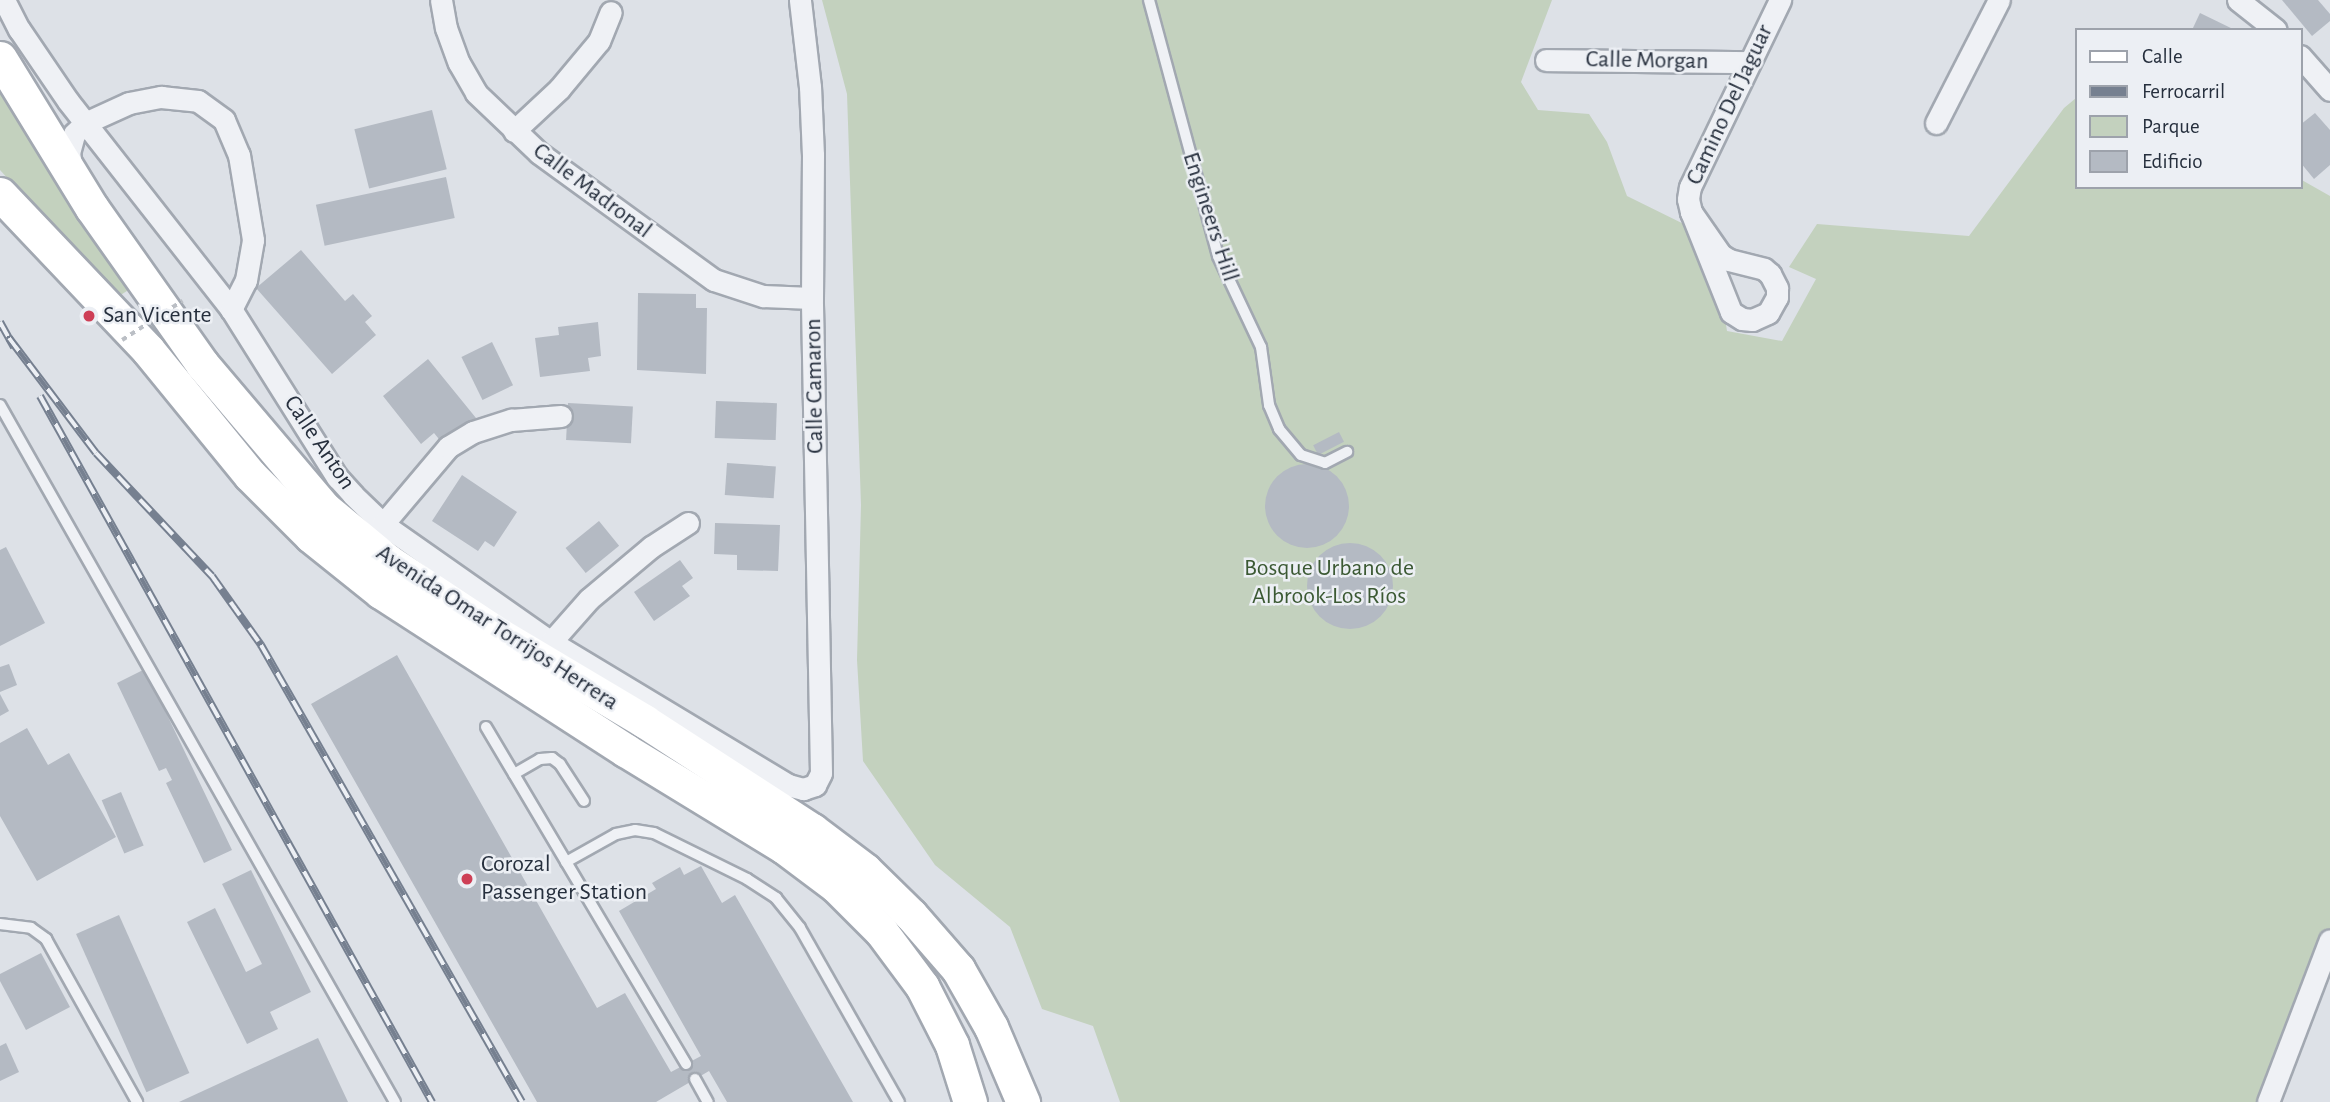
<!DOCTYPE html>
<meta charset="utf-8">
<style>
body{margin:0}
#map{position:relative;width:2330px;height:1102px;overflow:hidden;background:#dde1e7;font-family:"Alegreya Sans",sans-serif}
div>[style]{position:absolute}
[style*='--x']{left:calc(var(--x)*1px);top:calc(var(--y)*1px);width:calc(var(--w)*1px);rotate:calc(var(--a)*1deg)}
.green>*{inset:0;background:#c3d1be}
.building>*{inset:0;background:#b4bac3;transform-origin:0 0}
.round{border-radius:50%}
.roads{filter:drop-shadow(2px 0 #a2a8b1) drop-shadow(-2px 0 #a2a8b1) drop-shadow(0 2px #a2a8b1) drop-shadow(0 -2px #a2a8b1)}
.service>*{height:10px;margin:-5px;padding:0 5px;transform-origin:5px;border-radius:5px;background:#eff1f5}
.minor>*{height:21px;margin:-10.5px;padding:0 10.5px;transform-origin:10.5px;border-radius:10.5px;background:#eff1f5}
.primary>*{height:33px;margin:-16.5px;padding:0 16.5px;transform-origin:16.5px;border-radius:16.5px;background:#fff}
.rail>*{height:8px;margin-top:-4px;transform-origin:0;background:repeating-linear-gradient(90deg,#eceff4 0 16px,#768090 0 32px);box-sizing:border-box;border-block:2px solid #768090}
.path-bridge>*{height:3.5px;margin-top:-1.75px;transform-origin:0;background:repeating-linear-gradient(90deg,#bbbfc5 0 5px,transparent 0 10px)}
.dots>*{width:19px;height:19px;translate:-50% -50%;box-sizing:border-box;border:4px solid #eceff4;border-radius:50%}
span{translate:-50% -50%;white-space:nowrap;text-align:center;line-height:1.15;-webkit-text-stroke:5px #eceff4;paint-order:stroke}
.street-label{font-size:24px;color:#262f3d}
.poi-label{font-size:24px;color:#262f3d}
.left{translate:0 -50%;text-align:left}
.park-label{font-size:24px;color:#3b5933}
.legend{position:absolute;left:2075px;top:28px;width:228px;height:161px;box-sizing:border-box;background:#eceff4;border:2px solid #9da2ab;margin:0;padding:9px 12px;list-style:none;font-size:21px;color:#262f3d}
.legend li{display:flex;align-items:center;gap:14px;height:35px}
.legend b{width:35px;border:2px solid #9da2ab}
</style>
<div id="map">
<div class="green">
<div style="clip-path:polygon(822px 0,1552px 0,1521px 82px,1538px 110px,1589px 114px,1607px 142px,1627px 196px,1700px 232px,1720px 286px,1727px 331px,1782px 341px,1816px 279px,1789px 267px,1817px 224px,1969px 236px,2064px 108px,2076px 98px,2076px 187px,2300px 187px,2300px 179px,2330px 196px,2330px 929px,2327px 946px,2263px 1102px,1120px 1102px,1093px 1026px,1042px 1009px,1010px 927px,935px 865px,863px 761px,857px 660px,861px 505px,847px 94px)"></div>
<div style="clip-path:polygon(0 89px,130px 289px,116px 298px,0 170px)"></div>
</div>
<div class="building">
<div style="clip-path:polygon(2282px 0,2318px 0,2330px 14px,2330px 21px,2312px 36px)"></div>
<div style="clip-path:polygon(2200px 13px,2235px 30px,2192px 30px)"></div>
<div style="left:432px;top:110px;width:61px;height:80px;rotate:76deg"></div>
<div style="clip-path:polygon(2315px 113px,2330px 130px,2330px 165px,2314px 179px,2300px 162px,2300px 125px)"></div>
<div style="left:446px;top:177px;width:42px;height:133px;rotate:78deg"></div>
<div style="clip-path:polygon(301px 250px,345px 301px,353px 294px,372px 316px,365px 322px,376px 335px,332px 374px,256px 288px)"></div>
<div style="clip-path:polygon(638px 293px,696px 294px,696px 308px,707px 308px,706px 374px,637px 370px)"></div>
<div style="clip-path:polygon(598px 322px,601px 356px,588px 358px,590px 371px,540px 377px,535px 338px,559px 335px,558px 327px)"></div>
<div style="left:492px;top:342px;width:48px;height:34px;rotate:64deg"></div>
<div style="clip-path:polygon(428px 359px,476px 418px,443px 444px,434px 433px,421px 444px,383px 396px)"></div>
<div style="left:716px;top:401px;width:61px;height:37px;rotate:2deg"></div>
<div style="left:568px;top:403px;width:65px;height:37px;rotate:3deg"></div>
<div style="left:1339px;top:432px;width:11px;height:29px;rotate:63deg"></div>
<div style="left:727px;top:463px;width:49px;height:32px;rotate:4deg"></div>
<div class="round" style="left:1265px;top:464px;width:84px;height:84px"></div>
<div style="clip-path:polygon(462px 475px,517px 512px,494px 547px,485px 541px,478px 551px,432px 521px)"></div>
<div style="left:599px;top:521px;width:32px;height:43px;rotate:51deg"></div>
<div style="clip-path:polygon(715px 523px,780px 525px,778px 571px,737px 570px,737px 555px,714px 554px)"></div>
<div class="round" style="left:1307px;top:543px;width:86px;height:86px"></div>
<div style="clip-path:polygon(6px 547px,45px 623px,0 646px,0 550px)"></div>
<div style="clip-path:polygon(680px 560px,693px 578px,682px 586px,690px 596px,654px 621px,634px 592px)"></div>
<div style="clip-path:polygon(397px 655px,597px 1008px,625px 993px,671px 1072px,701px 1056px,619px 911px,656px 889px,652px 883px,680px 867px,684px 875px,701px 866px,722px 903px,735px 895px,853px 1102px,727px 1102px,709px 1071px,656px 1102px,537px 1102px,311px 704px)"></div>
<div style="clip-path:polygon(9px 664px,17px 685px,0 692px,0 667px)"></div>
<div style="clip-path:polygon(145px 669px,232px 850px,204px 863px,166px 783px,172px 780px,166px 768px,159px 771px,117px 683px)"></div>
<div style="clip-path:polygon(0 694px,9px 711px,0 716px)"></div>
<div style="clip-path:polygon(27px 728px,48px 765px,69px 753px,116px 837px,37px 881px,0 816px,0 743px)"></div>
<div style="left:121px;top:792px;width:58px;height:21px;rotate:67deg"></div>
<div style="clip-path:polygon(251px 870px,311px 992px,270px 1012px,278px 1029px,247px 1044px,187px 922px,215px 908px,246px 972px,262px 964px,222px 884px)"></div>
<div style="left:119px;top:915px;width:173px;height:47px;rotate:66deg"></div>
<div style="clip-path:polygon(41px 953px,70px 1007px,26px 1030px,0 981px,0 974px)"></div>
<div style="clip-path:polygon(318px 1038px,348px 1102px,179px 1102px)"></div>
<div style="clip-path:polygon(6px 1043px,19px 1072px,0 1081px,0 1046px)"></div>
</div>
<div class="roads">
<div class="service">
<div style="--x:1149;--y:0;--w:265;--a:74.9"></div>
<div style="--x:1218;--y:256;--w:101;--a:64.7"></div>
<div style="--x:1261;--y:347;--w:59;--a:82.1"></div>
<div style="--x:1269;--y:405;--w:26;--a:67"></div>
<div style="--x:1279;--y:429;--w:34;--a:50"></div>
<div style="--x:1301;--y:455;--w:25;--a:18"></div>
<div style="--x:1325;--y:463;--w:25;--a:-27"></div>
<div style="--x:0;--y:405;--w:801;--a:60.46"></div>
<div style="--x:486;--y:727;--w:392;--a:59.3"></div>
<div style="--x:514;--y:774;--w:30;--a:-30"></div>
<div style="--x:540;--y:759;--w:12;--a:-5"></div>
<div style="--x:552;--y:758;--w:10;--a:37"></div>
<div style="--x:560;--y:764;--w:44;--a:57"></div>
<div style="--x:566;--y:862;--w:57;--a:-29.2"></div>
<div style="--x:616;--y:834;--w:19;--a:-12"></div>
<div style="--x:635;--y:830;--w:19;--a:9"></div>
<div style="--x:654;--y:833;--w:104;--a:26.3"></div>
<div style="--x:747;--y:879;--w:35;--a:33"></div>
<div style="--x:776;--y:898;--w:38;--a:51"></div>
<div style="--x:800;--y:928;--w:200;--a:60.4"></div>
<div style="--x:0;--y:924;--w:31;--a:7"></div>
<div style="--x:31;--y:928;--w:19;--a:36"></div>
<div style="--x:46;--y:939;--w:187;--a:60.8"></div>
<div style="--x:695;--y:1079;--w:26;--a:61"></div>
</div>
<div class="minor">
<div style="--x:4;--y:0;--w:33;--a:63"></div>
<div style="--x:19;--y:29;--w:87;--a:55.8"></div>
<div style="--x:68;--y:101;--w:264;--a:51.9"></div>
<div style="--x:231;--y:309;--w:199;--a:57.8"></div>
<div style="--x:337;--y:477;--w:24;--a:48"></div>
<div style="--x:353;--y:495;--w:42;--a:44"></div>
<div style="--x:383;--y:524;--w:205;--a:35.1"></div>
<div style="--x:551;--y:642;--w:277;--a:31.1"></div>
<div style="--x:788;--y:785;--w:16;--a:15"></div>
<div style="--x:803;--y:789;--w:13;--a:-18"></div>
<div style="--x:815;--y:785;--w:13;--a:-63"></div>
<div style="--x:821;--y:773;--w:475;--a:-91.1"></div>
<div style="--x:812;--y:298;--w:143;--a:-89.6"></div>
<div style="--x:813;--y:155;--w:68;--a:-92.5"></div>
<div style="--x:810;--y:87;--w:88;--a:-96.6"></div>
<div style="--x:441;--y:0;--w:28;--a:80"></div>
<div style="--x:446;--y:28;--w:37;--a:70"></div>
<div style="--x:459;--y:63;--w:34;--a:60"></div>
<div style="--x:476;--y:93;--w:87;--a:43.6"></div>
<div style="--x:539;--y:153;--w:216;--a:36"></div>
<div style="--x:714;--y:280;--w:52;--a:18.1"></div>
<div style="--x:763;--y:296;--w:49;--a:2.3"></div>
<div style="--x:2238;--y:0;--w:48;--a:38.3"></div>
<div style="--x:2300;--y:56;--w:45;--a:48.6"></div>
<div style="--x:1546;--y:60;--w:202;--a:0.6"></div>
<div style="--x:1936;--y:123;--w:138;--a:-62.9"></div>
<div style="--x:514;--y:131;--w:62;--a:-43"></div>
<div style="--x:559;--y:89;--w:62;--a:-50.2"></div>
<div style="--x:599;--y:41;--w:31;--a:-68"></div>
<div style="--x:72;--y:170;--w:17;--a:-100"></div>
<div style="--x:69;--y:153;--w:20;--a:-75"></div>
<div style="--x:74;--y:134;--w:16;--a:-45"></div>
<div style="--x:85;--y:123;--w:48;--a:-24.4"></div>
<div style="--x:129;--y:103;--w:33;--a:-11"></div>
<div style="--x:161;--y:97;--w:37;--a:6"></div>
<div style="--x:198;--y:101;--w:32;--a:36"></div>
<div style="--x:224;--y:120;--w:38;--a:67"></div>
<div style="--x:239;--y:155;--w:86;--a:80.6"></div>
<div style="--x:253;--y:240;--w:41;--a:99.9"></div>
<div style="--x:246;--y:280;--w:33;--a:117"></div>
<div style="--x:1691;--y:212;--w:52;--a:55.1"></div>
<div style="--x:1721;--y:255;--w:9;--a:32"></div>
<div style="--x:1729;--y:260;--w:36;--a:14"></div>
<div style="--x:1764;--y:269;--w:8;--a:40"></div>
<div style="--x:1770;--y:274;--w:16;--a:63"></div>
<div style="--x:1777;--y:288;--w:9;--a:90"></div>
<div style="--x:1777;--y:297;--w:18;--a:119"></div>
<div style="--x:1768;--y:313;--w:17;--a:156"></div>
<div style="--x:1752;--y:320;--w:10;--a:-174"></div>
<div style="--x:1742;--y:319;--w:13;--a:-148"></div>
<div style="--x:1731;--y:312;--w:108;--a:-111.8"></div>
<div style="--x:1691;--y:212;--w:13;--a:-103"></div>
<div style="--x:1688;--y:199;--w:12;--a:-81"></div>
<div style="--x:1690;--y:187;--w:208;--a:-64.3"></div>
<div style="--x:383;--y:524;--w:101;--a:-49.8"></div>
<div style="--x:448;--y:447;--w:29;--a:-31"></div>
<div style="--x:473;--y:432;--w:40;--a:-18"></div>
<div style="--x:511;--y:420;--w:50;--a:-4.6"></div>
<div style="--x:551;--y:642;--w:57;--a:-48.5"></div>
<div style="--x:589;--y:599;--w:81;--a:-40"></div>
<div style="--x:651;--y:547;--w:44;--a:-33"></div>
<div style="--x:2268;--y:1102;--w:173;--a:-69.1"></div>
</div>
<div class="primary">
<div style="--x:0;--y:58;--w:176;--a:58.5"></div>
<div style="--x:92;--y:208;--w:191;--a:54.8"></div>
<div style="--x:202;--y:364;--w:189;--a:49.7"></div>
<div style="--x:324;--y:508;--w:83;--a:39.6"></div>
<div style="--x:388;--y:561;--w:134;--a:33.5"></div>
<div style="--x:500;--y:635;--w:168;--a:30.8"></div>
<div style="--x:644;--y:721;--w:200;--a:33"></div>
<div style="--x:812;--y:830;--w:66;--a:37"></div>
<div style="--x:865;--y:870;--w:64;--a:44.4"></div>
<div style="--x:911;--y:915;--w:72;--a:49"></div>
<div style="--x:958;--y:969;--w:67;--a:60.4"></div>
<div style="--x:991;--y:1027;--w:82;--a:66.9"></div>
<div style="--x:0;--y:194;--w:215;--a:46.5"></div>
<div style="--x:148;--y:350;--w:161;--a:50.8"></div>
<div style="--x:250;--y:475;--w:86;--a:45"></div>
<div style="--x:311;--y:536;--w:90;--a:38.7"></div>
<div style="--x:381;--y:592;--w:291;--a:32.9"></div>
<div style="--x:625;--y:750;--w:186;--a:31.4"></div>
<div style="--x:784;--y:847;--w:65;--a:36.9"></div>
<div style="--x:836;--y:886;--w:64;--a:45"></div>
<div style="--x:881;--y:931;--w:69;--a:53.3"></div>
<div style="--x:922;--y:986;--w:66;--a:63"></div>
<div style="--x:952;--y:1045;--w:60;--a:72.5"></div>
</div>
</div>
<div class="rail">
<div style="--x:0;--y:322;--w:29;--a:61"></div>
<div style="--x:9;--y:338;--w:144;--a:52.9"></div>
<div style="--x:96;--y:453;--w:169;--a:46.7"></div>
<div style="--x:212;--y:576;--w:85;--a:54.6"></div>
<div style="--x:261;--y:645;--w:526;--a:60.27"></div>
<div style="--x:40;--y:396;--w:808;--a:60.96"></div>
</div>
<div class="path-bridge">
<div style="--x:122;--y:340;--w:72;--a:-33"></div>
</div>
<div class="dots">
<div style="left:89px;top:316px;background:#ce3f56"></div>
<div style="left:467px;top:879px;background:#ce3f56"></div>
</div>
<div class="street-label">
<span style="left:1647px;top:61px;rotate:1deg">Calle Morgan</span>
<span style="left:1730px;top:105px;rotate:-65deg">Camino Del Jaguar</span>
<span style="left:592px;top:191px;rotate:37deg">Calle Madronal</span>
<span style="left:1210px;top:217px;rotate:72deg">Engineers' Hill</span>
<span style="left:815px;top:386px;rotate:-91deg">Calle Camaron</span>
<span style="left:319px;top:443px;rotate:56deg">Calle Anton</span>
<span style="left:497px;top:628px;rotate:33deg">Avenida Omar Torrijos Herrera</span>
</div>
<div class="poi-label">
<span class="left" style="left:103px;top:316px">San Vicente</span>
<span class="left" style="left:481px;top:879px">Corozal<br>Passenger Station</span>
</div>
<div class="park-label">
<span style="left:1329px;top:583px">Bosque Urbano de<br>Albrook-Los Ríos</span>
</div>
<ul class="legend">
<li><b style="height:9px;background:#fff"></b>Calle</li>
<li><b style="height:9px;background:#768090"></b>Ferrocarril</li>
<li><b style="height:19px;background:#c3d1be"></b>Parque</li>
<li><b style="height:19px;background:#b4bac3"></b>Edificio</li>
</ul>
</div>
